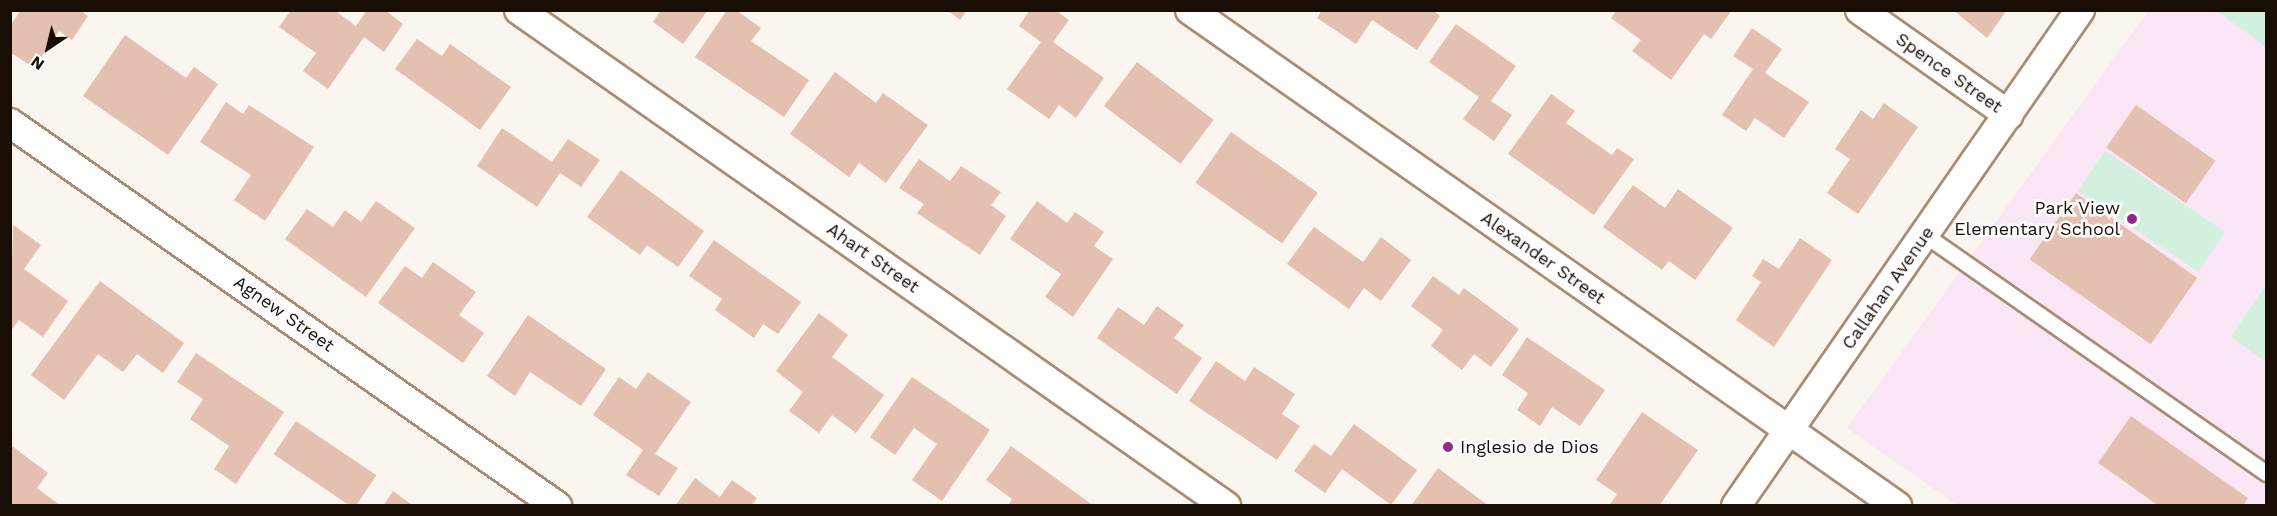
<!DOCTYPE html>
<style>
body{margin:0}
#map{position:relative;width:2277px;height:516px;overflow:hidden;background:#fbf5f0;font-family:"Work Sans",sans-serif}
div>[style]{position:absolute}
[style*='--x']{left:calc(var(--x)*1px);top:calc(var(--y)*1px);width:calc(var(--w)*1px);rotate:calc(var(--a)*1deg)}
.education>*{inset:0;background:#fae6f5}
.green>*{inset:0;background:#d1f1de;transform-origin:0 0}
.building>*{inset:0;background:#e4c0b1;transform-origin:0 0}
.roads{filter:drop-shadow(2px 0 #a88d75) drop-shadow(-2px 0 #a88d75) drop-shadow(0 2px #a88d75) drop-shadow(0 -2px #a88d75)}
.lane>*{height:15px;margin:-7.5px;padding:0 7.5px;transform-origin:7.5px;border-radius:7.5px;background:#fff}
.street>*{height:28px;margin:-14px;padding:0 14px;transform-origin:14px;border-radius:14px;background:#fff}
.dots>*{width:16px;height:16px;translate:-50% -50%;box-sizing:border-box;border:3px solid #fff;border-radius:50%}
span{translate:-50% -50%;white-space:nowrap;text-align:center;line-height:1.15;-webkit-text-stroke:5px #fff;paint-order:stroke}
.street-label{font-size:18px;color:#180e06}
.poi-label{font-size:18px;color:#180e06}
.right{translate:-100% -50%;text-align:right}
.left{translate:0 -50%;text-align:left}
.frame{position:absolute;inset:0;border:12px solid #180e06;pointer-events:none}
.north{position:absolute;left:18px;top:18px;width:60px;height:60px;-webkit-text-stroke:4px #fff;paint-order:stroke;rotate:215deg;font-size:16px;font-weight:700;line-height:24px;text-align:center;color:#180e06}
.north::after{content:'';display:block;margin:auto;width:21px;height:27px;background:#180e06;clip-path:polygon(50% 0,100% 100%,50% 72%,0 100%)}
</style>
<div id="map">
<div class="education">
<div style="clip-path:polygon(2148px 11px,2266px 11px,2266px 505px,1957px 505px,1847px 428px)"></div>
</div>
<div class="green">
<div style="clip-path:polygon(2217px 11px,2266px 11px,2266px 47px)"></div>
<div style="left:2105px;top:151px;width:145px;height:48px;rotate:34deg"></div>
<div style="clip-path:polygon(2266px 285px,2266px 362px,2231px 337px)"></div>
</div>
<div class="building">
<div style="clip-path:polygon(21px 10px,80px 10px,88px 16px,72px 40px,59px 31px,34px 68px,10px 52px,10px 26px)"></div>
<div style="clip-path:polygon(291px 10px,334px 10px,356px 26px,367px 10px,385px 10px,403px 24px,384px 52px,364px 37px,328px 89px,303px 71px,316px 53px,279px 27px)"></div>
<div style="clip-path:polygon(661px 10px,708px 10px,683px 44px,653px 22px)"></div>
<div style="clip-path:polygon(727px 10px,736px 10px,761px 28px,751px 41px,809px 80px,784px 117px,695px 57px)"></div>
<div style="clip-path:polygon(947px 10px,967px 10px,960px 20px)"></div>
<div style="clip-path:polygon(1030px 10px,1055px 10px,1069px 20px,1053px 42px,1104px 78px,1076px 118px,1059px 105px,1049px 119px,1007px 89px,1041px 42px,1019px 26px)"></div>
<div style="clip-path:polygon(1322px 10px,1433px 10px,1440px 16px,1417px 50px,1372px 20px,1356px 44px,1317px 18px)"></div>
<div style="clip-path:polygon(1617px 10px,1726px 10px,1730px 13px,1711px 39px,1704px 34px,1671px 80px,1632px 51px,1641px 40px,1611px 18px)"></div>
<div style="clip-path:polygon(1953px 10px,2007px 10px,1987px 38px)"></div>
<div style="clip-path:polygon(1456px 24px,1516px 66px,1491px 101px,1512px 115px,1494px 141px,1463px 119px,1479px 97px,1429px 62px)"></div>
<div style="clip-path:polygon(1752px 28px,1782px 49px,1765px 73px,1809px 102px,1784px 138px,1755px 118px,1746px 131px,1722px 115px,1753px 69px,1733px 56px)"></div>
<div style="clip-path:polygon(125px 35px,186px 78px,194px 67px,218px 84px,168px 155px,83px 96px)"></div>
<div style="clip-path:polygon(417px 39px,442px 56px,450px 44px,511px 87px,480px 130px,395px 69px)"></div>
<div style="left:1137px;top:62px;width:96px;height:55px;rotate:37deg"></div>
<div style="clip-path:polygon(835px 72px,876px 103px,883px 93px,928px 125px,886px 183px,859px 163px,849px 177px,790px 134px)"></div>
<div style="clip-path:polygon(1551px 94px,1575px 111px,1566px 123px,1612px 155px,1617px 148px,1634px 159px,1594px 215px,1508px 154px)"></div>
<div style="clip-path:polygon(226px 102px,243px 114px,249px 105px,314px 147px,265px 221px,234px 200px,251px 175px,200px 142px)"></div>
<div style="clip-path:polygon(1884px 103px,1918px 127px,1858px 214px,1827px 193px,1850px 159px,1835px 149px,1861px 110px,1873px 119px)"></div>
<div style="left:2136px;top:105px;width:97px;height:52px;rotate:35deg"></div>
<div style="clip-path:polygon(502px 128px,552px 162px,568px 139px,600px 160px,581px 187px,560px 173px,537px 207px,477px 166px)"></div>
<div style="left:1231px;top:132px;width:106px;height:62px;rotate:35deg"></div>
<div style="clip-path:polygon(919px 159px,950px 181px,961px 166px,1001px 192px,991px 205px,1006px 216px,980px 255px,917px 213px,924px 204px,899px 188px)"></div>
<div style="clip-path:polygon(621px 170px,704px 231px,678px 267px,647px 245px,640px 255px,587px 217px)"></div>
<div style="clip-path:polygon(1633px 185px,1665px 208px,1678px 189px,1733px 228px,1695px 280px,1669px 261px,1662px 270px,1603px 227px)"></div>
<div style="left:2076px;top:193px;width:148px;height:81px;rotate:35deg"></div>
<div style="clip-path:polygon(376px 201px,415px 228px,366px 297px,285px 239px,307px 209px,333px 227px,345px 210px,361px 222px)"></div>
<div style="clip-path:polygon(1037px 201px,1067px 223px,1075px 212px,1104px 232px,1094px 246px,1113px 259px,1073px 317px,1045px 297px,1061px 274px,1010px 239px)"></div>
<div style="clip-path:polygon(13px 225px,41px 245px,24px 269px,68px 301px,43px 337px,19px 320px,10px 332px)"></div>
<div style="clip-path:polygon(1314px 227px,1363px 262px,1381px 237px,1411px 260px,1381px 301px,1364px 288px,1349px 309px,1287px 264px)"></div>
<div style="clip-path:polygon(1800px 238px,1832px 260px,1774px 347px,1736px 320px,1761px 282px,1752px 276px,1763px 259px,1779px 269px)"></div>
<div style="clip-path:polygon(714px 240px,801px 302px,778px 334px,763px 324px,754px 338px,715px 310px,722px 299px,689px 276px)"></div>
<div style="clip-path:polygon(433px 262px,476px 292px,459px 315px,484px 333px,463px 363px,378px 303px,405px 266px,422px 278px)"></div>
<div style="clip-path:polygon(1433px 276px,1459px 295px,1464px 288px,1519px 329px,1491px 367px,1474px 354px,1462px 370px,1431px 346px,1443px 330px,1411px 306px)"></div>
<div style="clip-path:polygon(100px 281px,184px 343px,163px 373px,137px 354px,123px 372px,98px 354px,64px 400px,31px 375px)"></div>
<div style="clip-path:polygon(1157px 306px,1184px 325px,1174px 338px,1202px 358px,1177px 394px,1097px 338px,1118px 307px,1144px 325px)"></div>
<div style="clip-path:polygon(819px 313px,848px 335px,832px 357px,884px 395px,856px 433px,832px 415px,819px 433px,789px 411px,803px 392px,776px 371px)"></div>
<div style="clip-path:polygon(528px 315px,606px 369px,581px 406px,530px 372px,515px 396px,487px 376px)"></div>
<div style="clip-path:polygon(1527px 337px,1605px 390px,1580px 426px,1552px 407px,1540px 426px,1517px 410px,1528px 393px,1502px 375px)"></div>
<div style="clip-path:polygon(196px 353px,284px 412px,236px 484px,214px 469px,229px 446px,190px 419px,203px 399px,177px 382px)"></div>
<div style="clip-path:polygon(1216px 361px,1245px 381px,1254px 367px,1295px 394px,1282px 414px,1300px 426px,1277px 460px,1189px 401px)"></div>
<div style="clip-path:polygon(648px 372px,691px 402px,655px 454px,678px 468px,659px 496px,626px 475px,643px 450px,593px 415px,619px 377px,636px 389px)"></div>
<div style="clip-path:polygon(912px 377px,990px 430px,942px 501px,912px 480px,937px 444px,914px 428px,895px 455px,870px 437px)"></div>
<div style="clip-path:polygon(1642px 412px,1698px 450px,1659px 506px,1609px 506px,1617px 494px,1596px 480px)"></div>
<div style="clip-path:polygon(2131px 416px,2248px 498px,2243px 506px,2159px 506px,2098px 463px)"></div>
<div style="left:296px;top:421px;width:97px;height:40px;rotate:34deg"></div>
<div style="clip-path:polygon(1354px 424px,1417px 470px,1391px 505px,1342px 469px,1325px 493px,1294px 471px,1314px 444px,1331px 456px)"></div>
<div style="clip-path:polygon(12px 446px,48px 473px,37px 488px,61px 506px,10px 506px)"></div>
<div style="clip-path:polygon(1011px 446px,1094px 506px,1008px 506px,1012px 499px,986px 480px)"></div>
<div style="clip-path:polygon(1438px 468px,1489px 506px,1411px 506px)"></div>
<div style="clip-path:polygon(695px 478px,720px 497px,732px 480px,757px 498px,751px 506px,675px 506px)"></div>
<div style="clip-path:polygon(393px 491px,414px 506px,383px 506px)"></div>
</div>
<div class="roads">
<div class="lane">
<div style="--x:1925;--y:235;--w:416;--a:34.9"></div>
</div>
<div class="street">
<div style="--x:519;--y:10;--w:864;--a:35.05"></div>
<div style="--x:1190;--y:10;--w:864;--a:35.05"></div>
<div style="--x:1860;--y:10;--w:182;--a:35.2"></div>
<div style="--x:10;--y:123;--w:668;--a:35"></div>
<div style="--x:1736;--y:506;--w:604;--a:-55.26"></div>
</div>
</div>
<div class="dots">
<div style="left:2132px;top:219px;background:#93288b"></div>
<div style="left:1448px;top:447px;background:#93288b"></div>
</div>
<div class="street-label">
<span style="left:1949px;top:73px;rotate:35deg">Spence Street</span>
<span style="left:873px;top:258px;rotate:35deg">Ahart Street</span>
<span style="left:1543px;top:258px;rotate:35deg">Alexander Street</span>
<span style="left:1888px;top:288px;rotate:-55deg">Callahan Avenue</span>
<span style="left:284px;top:314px;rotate:35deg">Agnew Street</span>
</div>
<div class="poi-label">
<span class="right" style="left:2120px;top:219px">Park View<br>Elementary School</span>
<span class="left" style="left:1460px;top:447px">Inglesio de Dios</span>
</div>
<div class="frame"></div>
<div class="north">N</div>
</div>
